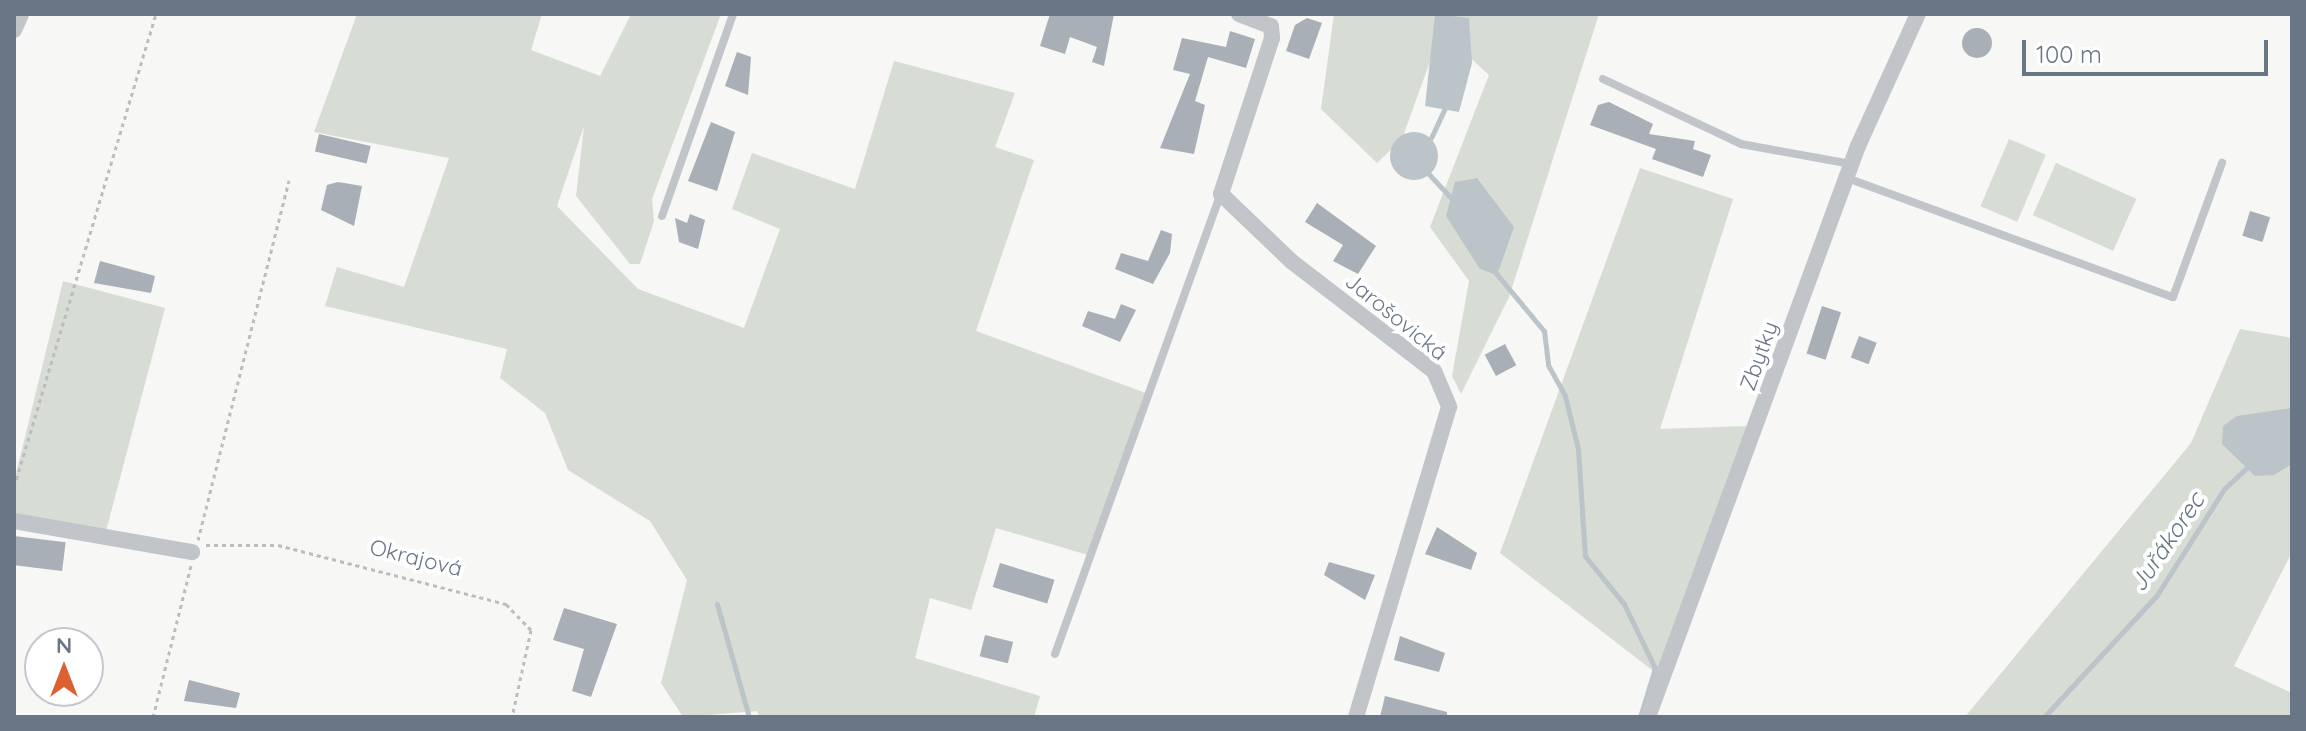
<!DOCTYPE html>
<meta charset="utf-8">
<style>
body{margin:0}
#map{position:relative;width:2306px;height:731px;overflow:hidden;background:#f7f7f5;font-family:Quicksand,sans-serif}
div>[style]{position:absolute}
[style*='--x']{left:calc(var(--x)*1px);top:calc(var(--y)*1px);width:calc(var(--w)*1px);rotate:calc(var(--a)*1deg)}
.green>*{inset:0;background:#d7dcd4;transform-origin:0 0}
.water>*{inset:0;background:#bac4c9}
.round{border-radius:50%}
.stream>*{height:5px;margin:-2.5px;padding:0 2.5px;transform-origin:2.5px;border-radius:2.5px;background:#bac4c9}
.building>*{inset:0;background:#a8afb6;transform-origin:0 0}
.path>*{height:3px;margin-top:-1.5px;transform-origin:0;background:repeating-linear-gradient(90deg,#bbbdc0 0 4px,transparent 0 8px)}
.service>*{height:8px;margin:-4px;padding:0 4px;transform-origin:4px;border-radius:4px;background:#c1c4c8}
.minor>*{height:16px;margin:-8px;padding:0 8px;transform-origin:8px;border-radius:8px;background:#c1c4c8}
span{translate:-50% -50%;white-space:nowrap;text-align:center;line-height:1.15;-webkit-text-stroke:8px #fff;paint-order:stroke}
.street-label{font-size:22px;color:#687685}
.water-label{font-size:24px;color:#637780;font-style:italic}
.frame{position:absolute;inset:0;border:16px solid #687685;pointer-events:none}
.north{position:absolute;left:24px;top:627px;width:80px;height:80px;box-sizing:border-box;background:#fff;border:2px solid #c3c8ce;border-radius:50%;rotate:0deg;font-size:22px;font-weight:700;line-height:32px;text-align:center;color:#687685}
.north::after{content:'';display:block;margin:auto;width:28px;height:36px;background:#dc6030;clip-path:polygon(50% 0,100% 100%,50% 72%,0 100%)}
.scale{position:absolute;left:2022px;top:40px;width:246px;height:36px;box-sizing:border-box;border:4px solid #687685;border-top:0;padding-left:10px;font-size:24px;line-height:28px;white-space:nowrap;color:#687685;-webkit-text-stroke:6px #fff;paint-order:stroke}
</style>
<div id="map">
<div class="green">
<div style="clip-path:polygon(357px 14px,542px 14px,531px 50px,600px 76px,631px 14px,721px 14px,652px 199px,654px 221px,640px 264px,630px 264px,576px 196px,584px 126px,557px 206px,638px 289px,744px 328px,780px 229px,732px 209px,752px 153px,855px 189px,894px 61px,1015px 93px,995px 147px,1034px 160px,976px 331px,1146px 393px,1088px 555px,996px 528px,971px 610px,930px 598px,915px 658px,1040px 696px,1034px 717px,760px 717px,757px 711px,683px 717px,661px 683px,687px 580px,650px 521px,568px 470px,545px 413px,500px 378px,507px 349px,325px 306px,337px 267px,404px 287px,449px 158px,314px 132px)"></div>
<div style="clip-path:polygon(1334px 14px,1599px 14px,1509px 297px,1461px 394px,1452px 376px,1469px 281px,1430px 227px,1489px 75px,1441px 31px,1402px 139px,1377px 163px,1321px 109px)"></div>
<div style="left:2009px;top:139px;width:40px;height:73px;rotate:23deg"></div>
<div style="left:2056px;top:163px;width:88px;height:57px;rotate:24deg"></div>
<div style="clip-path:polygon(1640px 168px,1733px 199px,1660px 429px,1748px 426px,1656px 673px,1500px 553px)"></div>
<div style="clip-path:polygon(63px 281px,165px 308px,106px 531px,14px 516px,14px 482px)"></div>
<div style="clip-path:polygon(2240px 329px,2292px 338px,2292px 552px,2234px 666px,2292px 693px,2292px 717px,1965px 717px,2191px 443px)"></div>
</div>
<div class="water">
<div style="clip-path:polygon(1435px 14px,1469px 18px,1472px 63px,1459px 112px,1425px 106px)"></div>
<div class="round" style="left:1390px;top:132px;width:48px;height:48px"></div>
<div style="clip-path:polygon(1477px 178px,1514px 227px,1497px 275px,1480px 269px,1446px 216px,1455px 182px)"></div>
<div style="clip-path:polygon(2292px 408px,2292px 464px,2274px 475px,2255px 476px,2222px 444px,2223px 426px,2237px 416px)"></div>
</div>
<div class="stream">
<div style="--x:1431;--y:138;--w:31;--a:-65"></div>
<div style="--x:1425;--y:170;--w:38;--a:47"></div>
<div style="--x:1495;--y:272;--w:77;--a:50.3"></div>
<div style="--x:1544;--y:331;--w:34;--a:83"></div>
<div style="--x:1548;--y:365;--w:35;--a:61"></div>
<div style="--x:1565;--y:396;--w:55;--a:76.2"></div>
<div style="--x:1578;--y:449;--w:107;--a:86.3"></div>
<div style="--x:1585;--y:556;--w:62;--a:50.9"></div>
<div style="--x:1624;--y:604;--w:71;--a:64.2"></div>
<div style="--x:1655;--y:668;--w:51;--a:107"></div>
<div style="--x:717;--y:604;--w:117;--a:74.2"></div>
<div style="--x:2044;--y:717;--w:166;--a:-47.2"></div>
<div style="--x:2157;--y:595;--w:125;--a:-57.7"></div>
<div style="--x:2224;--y:489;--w:35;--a:-43"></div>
</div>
<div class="building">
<div style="clip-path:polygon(1050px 14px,1114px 14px,1104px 66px,1092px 62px,1097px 47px,1070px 37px,1065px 54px,1040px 46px)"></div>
<div style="clip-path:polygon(1307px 18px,1322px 23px,1309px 59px,1286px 51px,1295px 25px)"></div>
<div class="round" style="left:1962px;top:28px;width:30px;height:30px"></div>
<div style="clip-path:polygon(1230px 31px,1255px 39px,1246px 68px,1208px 57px,1195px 101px,1205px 105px,1194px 154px,1160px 148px,1190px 74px,1173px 70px,1182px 38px,1226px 47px)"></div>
<div style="clip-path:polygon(737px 52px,751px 57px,748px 95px,725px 86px)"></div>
<div style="clip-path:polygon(1609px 102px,1653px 124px,1649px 134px,1695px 141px,1693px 149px,1711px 155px,1703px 177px,1652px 159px,1656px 149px,1590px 125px,1598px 105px)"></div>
<div style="clip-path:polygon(711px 122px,735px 132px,717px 191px,688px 181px)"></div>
<div style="left:319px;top:134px;width:53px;height:18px;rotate:13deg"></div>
<div style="clip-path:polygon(338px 182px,362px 186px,354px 226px,321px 210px,327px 185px)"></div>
<div style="clip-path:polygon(1317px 203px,1376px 246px,1358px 274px,1333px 261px,1343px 245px,1305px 222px)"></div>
<div style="left:2250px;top:211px;width:21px;height:26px;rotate:17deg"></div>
<div style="clip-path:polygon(690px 214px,705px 220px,698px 249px,679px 242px,675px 218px,687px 223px)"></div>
<div style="clip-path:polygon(1161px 230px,1172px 234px,1170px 253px,1153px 284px,1115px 269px,1121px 253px,1148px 261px)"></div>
<div style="clip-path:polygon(100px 261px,155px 276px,151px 293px,94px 283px)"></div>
<div style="clip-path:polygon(1121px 304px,1136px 310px,1120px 342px,1082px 326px,1088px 311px,1115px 319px)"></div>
<div style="left:1822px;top:306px;width:20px;height:50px;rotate:18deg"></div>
<div style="left:1859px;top:336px;width:19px;height:23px;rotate:21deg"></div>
<div style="left:1505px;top:344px;width:24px;height:23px;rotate:62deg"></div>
<div style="clip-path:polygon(1437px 527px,1477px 553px,1471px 570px,1425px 554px)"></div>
<div style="left:14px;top:536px;width:52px;height:29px;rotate:7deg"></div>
<div style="clip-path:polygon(1329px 562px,1375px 575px,1365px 600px,1324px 575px)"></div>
<div style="left:1000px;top:563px;width:57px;height:25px;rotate:17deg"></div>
<div style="clip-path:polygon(564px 608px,617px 624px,591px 697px,572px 691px,584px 649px,553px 640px)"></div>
<div style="left:985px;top:635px;width:29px;height:22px;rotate:14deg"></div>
<div style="clip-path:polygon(1400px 636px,1445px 653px,1439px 672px,1394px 660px)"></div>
<div style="clip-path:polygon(189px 680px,240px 693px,236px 708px,184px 701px)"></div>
<div style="clip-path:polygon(1385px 696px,1447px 712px,1447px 717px,1380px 717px)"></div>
</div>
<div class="path">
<div style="--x:14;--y:487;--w:494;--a:-73.3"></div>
<div style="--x:198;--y:540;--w:371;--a:-75.8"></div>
<div style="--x:206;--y:545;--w:72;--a:0"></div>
<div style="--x:278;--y:545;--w:236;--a:14.5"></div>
<div style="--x:506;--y:604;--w:36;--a:46"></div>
<div style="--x:531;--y:630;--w:89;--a:102.3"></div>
<div style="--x:153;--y:717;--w:156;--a:-75.9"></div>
</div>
<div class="service">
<div style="--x:1603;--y:79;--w:153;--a:25.2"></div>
<div style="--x:1741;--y:144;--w:112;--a:10.3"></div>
<div style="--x:1847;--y:178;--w:347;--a:20.1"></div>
<div style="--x:2173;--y:297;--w:143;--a:-69.9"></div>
<div style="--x:662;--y:216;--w:214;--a:-70.6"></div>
<div style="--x:1055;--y:654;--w:488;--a:-70.2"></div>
</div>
<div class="minor">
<div style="--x:1239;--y:14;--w:34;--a:21"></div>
<div style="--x:1271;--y:26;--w:12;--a:85"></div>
<div style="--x:1272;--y:38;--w:164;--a:108.1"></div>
<div style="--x:1221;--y:194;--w:97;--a:43.7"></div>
<div style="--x:1291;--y:261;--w:180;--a:37.6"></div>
<div style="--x:1434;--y:371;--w:39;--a:67"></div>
<div style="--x:1449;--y:407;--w:324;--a:106.7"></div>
<div style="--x:14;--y:30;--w:17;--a:-66"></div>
<div style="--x:14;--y:521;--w:181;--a:9.9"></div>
<div style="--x:1648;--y:717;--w:608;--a:-69.81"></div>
<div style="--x:1858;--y:146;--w:145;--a:-65.6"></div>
</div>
<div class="street-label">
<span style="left:1396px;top:317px;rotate:39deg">Jarošovická</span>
<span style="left:1759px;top:356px;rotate:-70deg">Zbytky</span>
<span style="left:416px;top:558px;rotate:14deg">Okrajová</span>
</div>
<div class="water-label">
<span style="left:2167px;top:542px;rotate:-56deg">Juřákorec</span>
</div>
<div class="frame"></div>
<div class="north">N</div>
<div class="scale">100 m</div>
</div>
